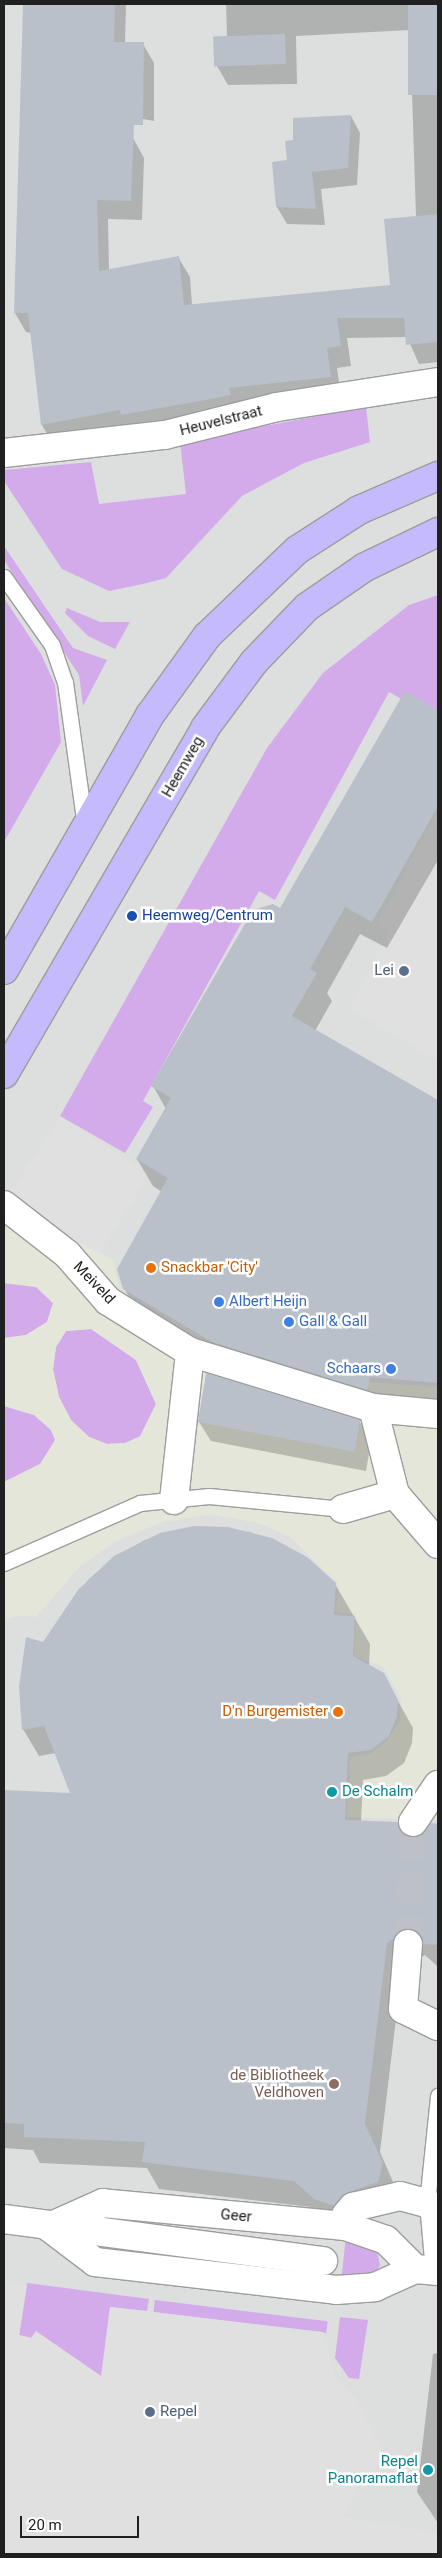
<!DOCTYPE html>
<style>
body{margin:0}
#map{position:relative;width:442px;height:2558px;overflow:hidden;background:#e6e8f1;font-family:Roboto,sans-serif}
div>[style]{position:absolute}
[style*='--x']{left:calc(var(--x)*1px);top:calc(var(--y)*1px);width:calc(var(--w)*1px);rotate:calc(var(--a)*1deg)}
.residential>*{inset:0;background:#dddede;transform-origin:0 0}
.grass>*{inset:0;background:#d3abeb;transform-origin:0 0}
.parking>*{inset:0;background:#e0e0e0;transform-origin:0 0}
.plaza>*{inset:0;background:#e5e6da}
.shadow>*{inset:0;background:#0003}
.building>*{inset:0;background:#b9c0c9;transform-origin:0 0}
.street-tunnel>*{height:28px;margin-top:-14px;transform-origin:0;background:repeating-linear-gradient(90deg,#bec0c7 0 28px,transparent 0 42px)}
.roads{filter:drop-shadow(1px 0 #9d9d9d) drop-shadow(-1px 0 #9d9d9d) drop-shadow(0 1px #9d9d9d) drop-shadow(0 -1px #9d9d9d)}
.lane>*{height:15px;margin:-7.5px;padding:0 7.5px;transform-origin:7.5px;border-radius:7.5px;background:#fff}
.street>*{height:28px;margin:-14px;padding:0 14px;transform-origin:14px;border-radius:14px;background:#fff}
.secondary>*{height:28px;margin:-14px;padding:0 14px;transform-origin:14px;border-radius:14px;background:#c5bafb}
.dots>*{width:14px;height:14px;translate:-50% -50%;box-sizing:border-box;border:2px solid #fff;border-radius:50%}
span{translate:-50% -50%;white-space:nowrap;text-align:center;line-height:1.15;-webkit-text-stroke:5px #fff;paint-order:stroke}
.street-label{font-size:15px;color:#202020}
.transit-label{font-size:15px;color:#164399}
.left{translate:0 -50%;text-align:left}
.service-label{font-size:15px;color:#4e5e75}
.right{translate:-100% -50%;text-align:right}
.food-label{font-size:15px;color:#c56008}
.shop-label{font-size:15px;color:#366cbe}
.culture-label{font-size:15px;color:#0d838f}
.education-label{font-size:15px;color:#785e54}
.frame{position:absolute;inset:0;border:5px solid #202020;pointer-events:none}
.scale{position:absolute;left:20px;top:2516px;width:119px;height:22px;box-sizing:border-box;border:2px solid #202020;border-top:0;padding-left:6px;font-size:15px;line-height:18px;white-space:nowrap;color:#202020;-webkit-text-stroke:4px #fff;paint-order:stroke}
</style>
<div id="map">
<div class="residential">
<div style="left:4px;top:4px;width:434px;height:2550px"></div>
</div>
<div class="grass">
<div style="clip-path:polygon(366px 407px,370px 442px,304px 463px,242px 496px,166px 578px,147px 583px,109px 591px,62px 569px,4px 481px,4px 470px,91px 462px,99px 504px,186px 494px,180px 442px)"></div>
<div style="clip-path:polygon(4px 546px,73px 648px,107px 660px,83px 706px,79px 675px,4px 560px)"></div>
<div style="clip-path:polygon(438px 595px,438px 719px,389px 692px,275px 900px,259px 891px,143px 1101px,153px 1107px,125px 1153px,60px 1116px,267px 748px,323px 673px,409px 605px)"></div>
<div style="clip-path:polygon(4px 598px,41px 654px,55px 685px,61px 742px,4px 842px)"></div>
<div style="clip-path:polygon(67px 608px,100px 622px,130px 622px,115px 649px,88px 636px,65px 613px)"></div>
<div style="clip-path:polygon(4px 1283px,37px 1287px,53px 1303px,47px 1322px,26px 1335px,4px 1338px)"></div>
<div style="clip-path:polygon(91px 1329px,136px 1360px,156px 1404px,140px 1436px,125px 1443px,107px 1444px,89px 1437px,71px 1420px,59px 1397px,53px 1369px,56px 1347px,66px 1331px)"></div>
<div style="clip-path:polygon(4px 1406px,34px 1415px,56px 1435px,54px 1445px,40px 1464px,4px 1482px)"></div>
<div style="clip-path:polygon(346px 2235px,377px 2251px,380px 2265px,376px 2273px,341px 2283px)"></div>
<div style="clip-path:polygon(27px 2283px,149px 2299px,147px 2311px,110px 2307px,102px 2377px,36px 2332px,32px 2338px,19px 2335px)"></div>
<div style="left:155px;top:2300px;width:174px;height:12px;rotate:7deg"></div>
<div style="clip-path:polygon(340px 2317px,368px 2320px,359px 2379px,349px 2378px,335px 2358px)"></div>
</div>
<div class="parking">
<div style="clip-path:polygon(438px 810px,438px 1061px,350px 1009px,389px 932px,377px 924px)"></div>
<div style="left:60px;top:1116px;width:108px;height:94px;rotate:33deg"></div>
<div style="clip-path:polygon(4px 2283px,27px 2286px,19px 2335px,31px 2338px,36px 2331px,101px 2376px,110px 2307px,323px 2332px,335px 2378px,356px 2399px,386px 2458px,359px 2484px,343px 2517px,438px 2533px,438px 2554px,4px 2554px)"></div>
</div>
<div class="plaza">
<div style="clip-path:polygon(evenodd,21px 1210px,113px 1260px,119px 1289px,211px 1350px,325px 1379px,438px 1387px,438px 1820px,347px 1817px,350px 1757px,369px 1754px,387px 1741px,400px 1720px,401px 1697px,382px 1666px,354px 1656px,356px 1615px,336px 1612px,338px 1583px,290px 1537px,262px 1524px,212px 1514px,163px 1522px,118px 1540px,80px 1566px,36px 1617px,23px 1615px,4px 1620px,4px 1482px,40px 1464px,55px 1440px,50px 1428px,34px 1415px,4px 1406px,4px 1338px,26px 1335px,47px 1322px,53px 1303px,36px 1287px,4px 1283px,4px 1231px,21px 1210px,91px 1329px,136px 1360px,156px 1404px,140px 1437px,125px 1443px,107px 1444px,89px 1437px,71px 1420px,59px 1397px,53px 1369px,56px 1347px,66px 1331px,91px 1329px,21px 1210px,203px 1389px,361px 1420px,355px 1452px,197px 1421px,203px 1389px)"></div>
</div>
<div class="shadow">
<div style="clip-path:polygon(25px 4px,126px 4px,125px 43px,143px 44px,154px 63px,154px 121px,34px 99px,22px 80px)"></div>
<div style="clip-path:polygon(226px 4px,438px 4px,438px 362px,419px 364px,407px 337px,347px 338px,351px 366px,337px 368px,341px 397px,53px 445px,42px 425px,31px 333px,26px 332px,15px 313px,133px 138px,144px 158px,142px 220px,108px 219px,109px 270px,178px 257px,190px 277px,192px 305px,391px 286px,416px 217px,410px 30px,296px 36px,297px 84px,228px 85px,217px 66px,227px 37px)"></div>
<div style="clip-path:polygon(351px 116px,360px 133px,357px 185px,321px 189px,325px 225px,287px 224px,277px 207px,295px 141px)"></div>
<div style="clip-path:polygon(406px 693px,438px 712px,438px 860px,387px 948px,360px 934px,327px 993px,332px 1001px,315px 1031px,438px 1102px,438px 1408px,228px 1369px,140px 1316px,124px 1288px,162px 1192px,153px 1186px,137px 1159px,166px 1109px,153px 1086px,281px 910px)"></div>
<div style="clip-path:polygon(359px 1421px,371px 1441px,366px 1471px,211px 1441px,199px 1422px)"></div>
<div style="clip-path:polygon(194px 1528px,250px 1532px,301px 1555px,335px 1584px,370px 1644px,369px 1666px,383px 1674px,413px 1728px,412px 1743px,404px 1763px,386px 1776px,363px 1780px,361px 1821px,420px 1837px,432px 1825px,438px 1825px,438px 1967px,425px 1955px,402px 1969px,380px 2152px,397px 2191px,390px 2213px,331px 2226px,311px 2207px,159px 2189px,147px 2168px,40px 2163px,33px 2150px,4px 2148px,4px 1791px,71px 1794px,56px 1753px,39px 1756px,23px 1729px,44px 1644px,89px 1579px,115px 1557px,145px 1540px)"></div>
<div style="clip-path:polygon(438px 2353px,438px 2523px,417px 2492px,433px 2354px)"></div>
</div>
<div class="building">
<div style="clip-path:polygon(23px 4px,115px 4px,114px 42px,144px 42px,143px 125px,134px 125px,131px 201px,97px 200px,99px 271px,179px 256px,184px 305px,390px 285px,384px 219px,438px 214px,438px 342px,406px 345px,404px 318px,337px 318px,341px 346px,327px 348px,331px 377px,229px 388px,231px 395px,200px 401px,121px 415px,120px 410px,41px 425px,28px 313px,14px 313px)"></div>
<div style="left:408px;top:4px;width:30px;height:91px"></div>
<div style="left:285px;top:34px;width:30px;height:72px;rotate:88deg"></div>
<div style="clip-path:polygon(351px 115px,348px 168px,312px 172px,316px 209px,276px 207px,272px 162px,287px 160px,285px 141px,293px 140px,293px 118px)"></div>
<div style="clip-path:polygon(405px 691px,438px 710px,438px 806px,372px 922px,345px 907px,310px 969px,317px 973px,292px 1016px,438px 1100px,438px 1383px,370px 1377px,367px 1390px,212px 1342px,123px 1289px,117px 1269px,168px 1178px,136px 1159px,171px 1098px,151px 1086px,253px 910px,273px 904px,280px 908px)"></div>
<div style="clip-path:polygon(206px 1373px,360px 1420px,355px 1452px,198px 1422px)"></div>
<div style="clip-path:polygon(194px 1526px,228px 1527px,272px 1538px,307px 1557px,336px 1583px,334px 1615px,355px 1616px,353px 1656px,384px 1673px,398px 1700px,397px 1716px,389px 1736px,371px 1750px,348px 1753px,345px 1820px,398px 1822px,404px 1835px,412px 1838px,431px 1823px,438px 1824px,438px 1945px,423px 1944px,417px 1931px,409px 1928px,387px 1943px,365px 2124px,383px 2163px,378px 2182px,349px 2192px,334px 2206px,314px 2199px,294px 2181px,142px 2162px,145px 2142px,24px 2137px,24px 2124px,4px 2123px,4px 1790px,70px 1793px,44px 1726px,22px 1730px,19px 1687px,26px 1637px,43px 1642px,78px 1590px,114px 1556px,160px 1533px)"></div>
</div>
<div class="street-tunnel">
<div style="--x:408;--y:1944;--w:122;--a:-87.7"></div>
</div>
<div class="roads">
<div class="lane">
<div style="--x:4;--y:577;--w:83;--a:54.8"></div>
<div style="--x:52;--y:645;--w:39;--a:71"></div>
<div style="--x:65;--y:682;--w:145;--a:82.1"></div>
<div style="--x:4;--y:1563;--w:149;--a:-23.8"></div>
<div style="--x:140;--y:1503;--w:69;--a:-5.8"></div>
<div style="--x:209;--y:1496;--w:135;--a:5.5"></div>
<div style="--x:433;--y:2271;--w:68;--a:-95"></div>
<div style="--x:427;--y:2203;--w:108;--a:-84.1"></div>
</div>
<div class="street">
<div style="--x:4;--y:453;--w:162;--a:-6.4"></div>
<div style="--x:165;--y:435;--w:115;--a:-14"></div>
<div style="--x:277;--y:407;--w:163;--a:-8.8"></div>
<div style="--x:4;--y:1205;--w:80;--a:37.9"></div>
<div style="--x:67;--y:1254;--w:62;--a:48.9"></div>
<div style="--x:108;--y:1301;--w:97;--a:31.9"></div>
<div style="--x:190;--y:1352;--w:191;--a:17"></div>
<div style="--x:373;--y:1408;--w:65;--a:5.3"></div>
<div style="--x:373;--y:1408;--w:89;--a:75.7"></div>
<div style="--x:395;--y:1494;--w:66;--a:49.3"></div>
<div style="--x:174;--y:1500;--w:149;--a:-83.8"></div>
<div style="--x:343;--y:1509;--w:54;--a:-16.1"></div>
<div style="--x:413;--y:1822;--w:45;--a:-56"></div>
<div style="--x:408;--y:1944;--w:65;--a:94.4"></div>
<div style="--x:403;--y:2009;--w:39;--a:26"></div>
<div style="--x:346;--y:2215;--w:11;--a:-49"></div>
<div style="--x:353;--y:2207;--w:48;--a:-13.2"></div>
<div style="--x:400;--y:2196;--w:28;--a:15"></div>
<div style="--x:427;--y:2203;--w:15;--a:42"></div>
<div style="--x:4;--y:2219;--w:322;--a:7.5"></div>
<div style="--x:415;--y:2269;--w:41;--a:-135"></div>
<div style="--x:386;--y:2240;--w:43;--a:-161.1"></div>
<div style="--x:345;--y:2226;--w:243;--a:-174.6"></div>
<div style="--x:103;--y:2203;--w:59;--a:156"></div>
<div style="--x:49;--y:2227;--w:58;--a:37.3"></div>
<div style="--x:95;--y:2262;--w:243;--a:6.6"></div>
<div style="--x:336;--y:2290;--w:39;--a:-4"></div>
<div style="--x:375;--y:2287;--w:44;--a:-24.2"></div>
<div style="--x:415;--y:2269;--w:23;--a:5"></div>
</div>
<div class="secondary">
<div style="--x:4;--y:970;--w:294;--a:-60.2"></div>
<div style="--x:150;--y:715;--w:97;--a:-54.2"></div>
<div style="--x:207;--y:636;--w:124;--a:-43.7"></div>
<div style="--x:297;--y:550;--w:74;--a:-32.8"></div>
<div style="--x:359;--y:510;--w:86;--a:-23.3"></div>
<div style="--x:4;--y:1074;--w:400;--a:-59.8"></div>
<div style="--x:205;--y:728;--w:82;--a:-53.4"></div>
<div style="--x:254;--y:662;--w:76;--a:-46.1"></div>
<div style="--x:307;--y:607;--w:70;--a:-34.6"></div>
<div style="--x:365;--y:567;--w:81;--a:-25.6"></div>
</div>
</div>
<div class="dots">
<div style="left:132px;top:916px;background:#1a4fb4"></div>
<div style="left:404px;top:971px;background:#5c6f8a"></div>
<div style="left:151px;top:1268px;background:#e8710a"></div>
<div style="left:219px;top:1302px;background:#3f7fe0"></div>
<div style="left:289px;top:1322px;background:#3f7fe0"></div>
<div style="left:391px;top:1369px;background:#3f7fe0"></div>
<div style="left:338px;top:1712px;background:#e8710a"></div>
<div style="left:332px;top:1792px;background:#0f9aa8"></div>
<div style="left:334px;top:2084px;background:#8d6e63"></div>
<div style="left:150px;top:2412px;background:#5c6f8a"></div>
<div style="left:428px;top:2470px;background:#0f9aa8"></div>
</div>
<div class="street-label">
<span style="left:221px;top:421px;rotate:-14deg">Heuvelstraat</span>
<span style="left:183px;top:767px;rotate:-60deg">Heemweg</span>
<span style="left:94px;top:1283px;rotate:46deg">Meiveld</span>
<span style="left:236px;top:2216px;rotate:5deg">Geer</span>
</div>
<div class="transit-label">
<span class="left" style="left:142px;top:916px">Heemweg/Centrum</span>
</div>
<div class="service-label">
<span class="right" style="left:394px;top:971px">Lei</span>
<span class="left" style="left:160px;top:2412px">Repel</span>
</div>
<div class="food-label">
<span class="left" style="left:161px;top:1268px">Snackbar 'City'</span>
<span class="right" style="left:328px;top:1712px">D'n Burgemister</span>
</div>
<div class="shop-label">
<span class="left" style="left:229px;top:1302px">Albert Heijn</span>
<span class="left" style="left:299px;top:1322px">Gall &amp; Gall</span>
<span class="right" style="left:381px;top:1369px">Schaars</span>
</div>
<div class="culture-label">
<span class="left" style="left:342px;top:1792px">De Schalm</span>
<span class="right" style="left:418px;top:2470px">Repel<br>Panoramaflat</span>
</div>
<div class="education-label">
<span class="right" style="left:324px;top:2084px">de Bibliotheek<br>Veldhoven</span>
</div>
<div class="frame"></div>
<div class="scale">20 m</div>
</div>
